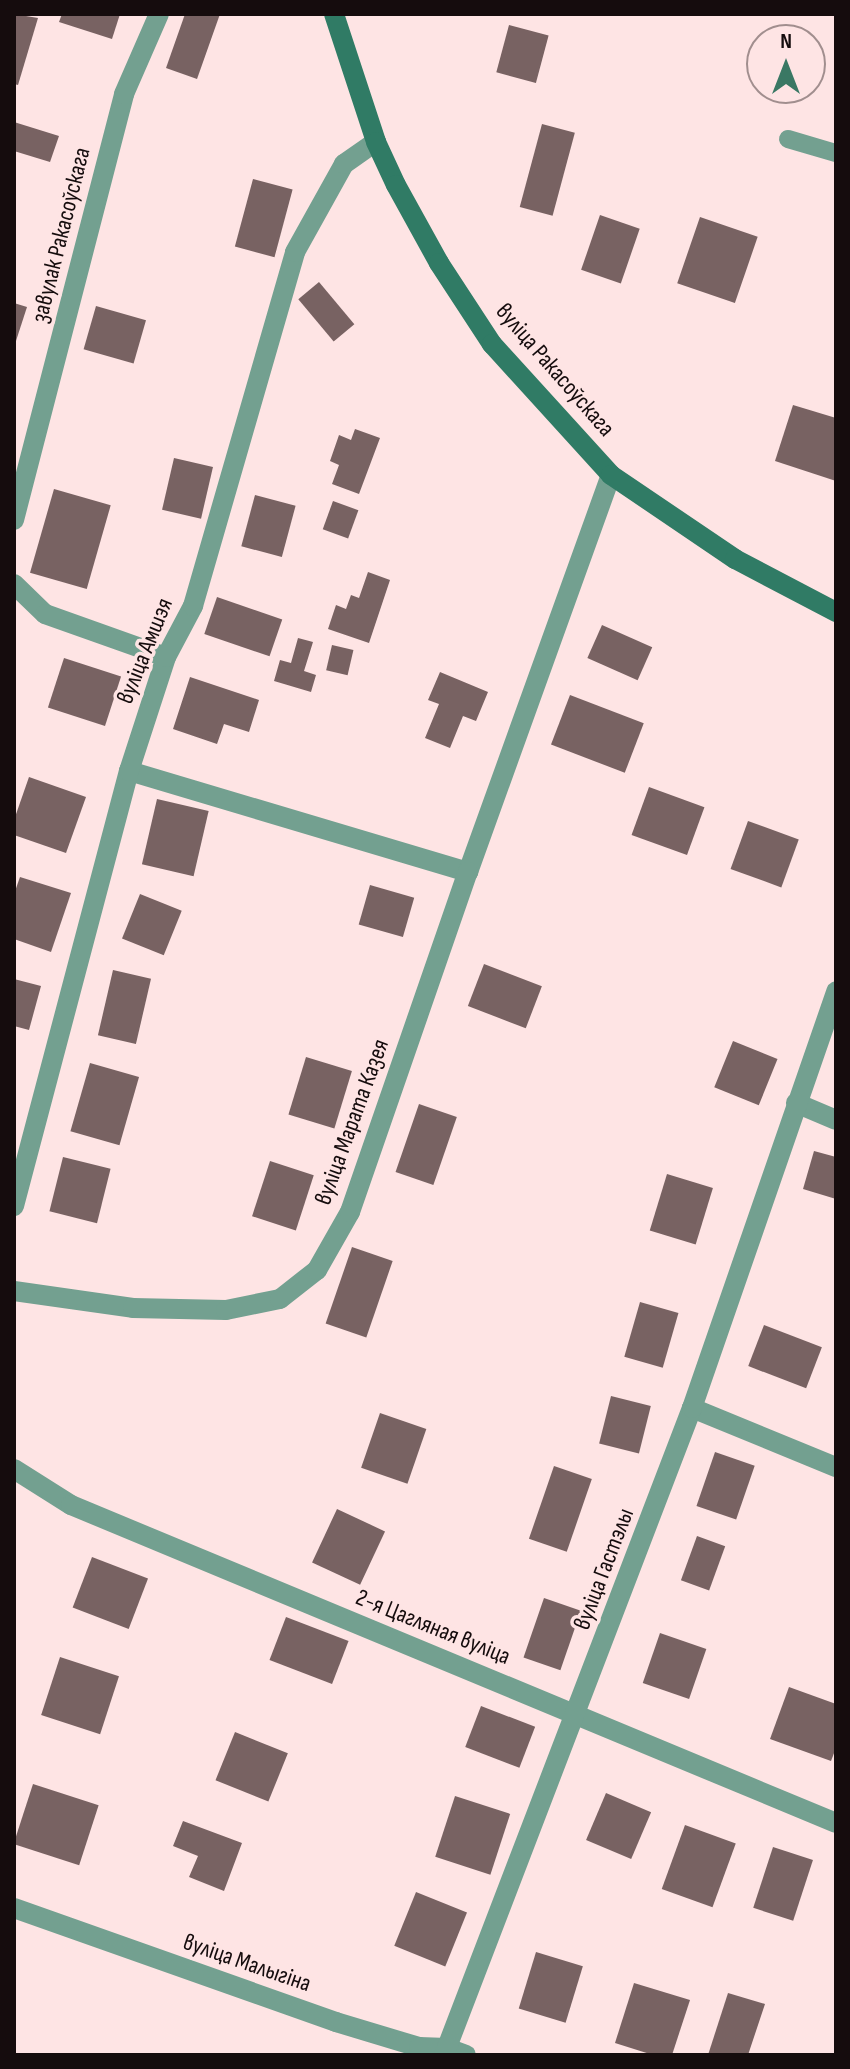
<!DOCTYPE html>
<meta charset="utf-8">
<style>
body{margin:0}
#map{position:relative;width:850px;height:2069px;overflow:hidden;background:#fee4e4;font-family:"Sofia Sans Condensed",sans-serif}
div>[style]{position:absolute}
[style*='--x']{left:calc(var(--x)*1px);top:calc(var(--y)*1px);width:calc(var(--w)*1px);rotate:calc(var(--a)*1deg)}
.building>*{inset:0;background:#786262;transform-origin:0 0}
.lane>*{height:18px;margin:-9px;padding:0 9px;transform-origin:9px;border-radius:9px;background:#73a090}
.street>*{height:20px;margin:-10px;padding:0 10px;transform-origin:10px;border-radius:10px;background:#73a090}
.secondary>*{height:20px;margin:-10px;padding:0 10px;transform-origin:10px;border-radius:10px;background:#307b65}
span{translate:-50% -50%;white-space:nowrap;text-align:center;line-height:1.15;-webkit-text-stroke:7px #fee4e4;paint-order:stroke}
.street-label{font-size:24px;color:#150c0d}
.frame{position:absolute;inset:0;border:16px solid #150c0d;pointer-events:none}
.north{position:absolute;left:746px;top:24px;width:80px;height:80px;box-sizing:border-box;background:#fee4e4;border:2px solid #a18e8e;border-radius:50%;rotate:0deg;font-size:22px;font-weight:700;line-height:32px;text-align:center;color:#150c0d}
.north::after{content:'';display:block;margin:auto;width:28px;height:36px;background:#3a7864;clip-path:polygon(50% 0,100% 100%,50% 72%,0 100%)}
</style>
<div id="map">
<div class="building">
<div style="clip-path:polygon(14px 14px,38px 18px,18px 85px,14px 84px)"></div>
<div style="clip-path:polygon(62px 14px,120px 14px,112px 39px,59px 22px)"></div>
<div style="clip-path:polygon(185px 14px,220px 14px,197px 79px,166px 68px)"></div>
<div style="left:509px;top:25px;width:41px;height:49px;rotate:15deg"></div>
<div style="clip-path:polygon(14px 122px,59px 136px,50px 162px,14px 151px)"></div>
<div style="left:542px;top:124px;width:34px;height:86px;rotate:15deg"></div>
<div style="left:253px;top:179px;width:41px;height:70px;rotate:15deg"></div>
<div style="left:600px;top:215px;width:42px;height:58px;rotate:19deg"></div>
<div style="left:700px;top:217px;width:61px;height:70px;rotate:19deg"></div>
<div style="left:319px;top:282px;width:55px;height:27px;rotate:50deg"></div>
<div style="clip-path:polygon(14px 303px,27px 307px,15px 344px,14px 344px)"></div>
<div style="left:96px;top:306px;width:52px;height:45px;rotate:16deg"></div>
<div style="clip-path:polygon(793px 405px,836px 418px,836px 481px,775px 461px)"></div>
<div style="clip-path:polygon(355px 429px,380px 438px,359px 494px,332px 484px,339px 465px,330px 461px,339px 435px,351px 440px)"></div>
<div style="left:174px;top:458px;width:40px;height:53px;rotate:13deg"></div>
<div style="left:54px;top:489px;width:59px;height:87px;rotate:16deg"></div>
<div style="left:255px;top:495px;width:42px;height:53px;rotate:15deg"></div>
<div style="left:333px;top:501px;width:27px;height:30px;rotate:20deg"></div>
<div style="clip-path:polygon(368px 572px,390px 580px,369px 643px,328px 629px,336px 605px,346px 609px,351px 595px,359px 598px)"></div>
<div style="left:217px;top:597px;width:69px;height:39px;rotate:19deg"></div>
<div style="left:602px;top:625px;width:55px;height:36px;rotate:24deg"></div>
<div style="clip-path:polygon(298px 638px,313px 642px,304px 671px,316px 675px,311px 692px,274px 681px,280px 660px,291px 663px)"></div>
<div style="left:332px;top:645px;width:22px;height:26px;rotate:13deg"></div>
<div style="left:64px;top:658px;width:60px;height:52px;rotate:18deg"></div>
<div style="clip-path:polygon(440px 672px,488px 692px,476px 721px,463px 716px,450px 748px,425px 738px,439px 704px,428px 700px)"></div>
<div style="clip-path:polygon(190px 677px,259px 700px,249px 732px,224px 724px,217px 744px,173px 729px)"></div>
<div style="left:570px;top:695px;width:79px;height:53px;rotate:21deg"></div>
<div style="clip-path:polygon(29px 777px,86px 797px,66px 853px,14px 835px,14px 820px)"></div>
<div style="left:649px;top:787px;width:59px;height:51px;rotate:20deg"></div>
<div style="left:157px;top:799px;width:53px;height:67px;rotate:13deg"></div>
<div style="left:748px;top:821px;width:54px;height:51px;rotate:20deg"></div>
<div style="clip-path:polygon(20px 877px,71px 893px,51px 952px,14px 939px,14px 894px)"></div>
<div style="left:370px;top:885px;width:46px;height:41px;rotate:16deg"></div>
<div style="left:140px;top:894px;width:45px;height:48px;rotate:22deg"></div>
<div style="left:484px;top:964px;width:62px;height:45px;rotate:21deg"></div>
<div style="left:113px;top:970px;width:39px;height:67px;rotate:13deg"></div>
<div style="clip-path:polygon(14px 979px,41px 986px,29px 1030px,14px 1026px)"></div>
<div style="left:733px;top:1041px;width:48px;height:50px;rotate:22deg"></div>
<div style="left:306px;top:1057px;width:48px;height:60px;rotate:17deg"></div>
<div style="left:90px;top:1063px;width:51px;height:71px;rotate:16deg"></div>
<div style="left:419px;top:1104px;width:40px;height:72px;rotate:19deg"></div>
<div style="clip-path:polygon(814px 1151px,836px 1157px,836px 1199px,803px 1189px)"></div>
<div style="left:63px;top:1157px;width:49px;height:56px;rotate:14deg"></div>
<div style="left:270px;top:1161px;width:46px;height:58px;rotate:18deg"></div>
<div style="left:667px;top:1174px;width:48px;height:59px;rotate:17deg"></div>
<div style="left:352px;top:1247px;width:43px;height:81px;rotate:19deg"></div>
<div style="left:640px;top:1302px;width:40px;height:57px;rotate:16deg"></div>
<div style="left:764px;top:1325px;width:62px;height:44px;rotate:21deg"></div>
<div style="left:611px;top:1396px;width:41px;height:49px;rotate:14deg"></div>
<div style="left:380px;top:1413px;width:49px;height:58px;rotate:19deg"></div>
<div style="left:715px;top:1452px;width:42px;height:57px;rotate:19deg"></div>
<div style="left:554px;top:1466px;width:40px;height:77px;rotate:19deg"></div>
<div style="left:337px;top:1509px;width:53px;height:59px;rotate:25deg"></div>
<div style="left:697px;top:1536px;width:30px;height:47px;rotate:20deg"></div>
<div style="left:92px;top:1557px;width:60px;height:54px;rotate:21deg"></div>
<div style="left:544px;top:1598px;width:39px;height:63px;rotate:19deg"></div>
<div style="left:286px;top:1617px;width:67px;height:46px;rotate:21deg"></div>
<div style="left:660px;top:1633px;width:49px;height:53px;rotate:19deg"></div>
<div style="left:60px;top:1657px;width:62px;height:61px;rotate:18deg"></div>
<div style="clip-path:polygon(789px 1687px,836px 1704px,836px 1748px,831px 1761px,770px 1739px)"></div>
<div style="left:481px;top:1706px;width:58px;height:44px;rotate:21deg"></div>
<div style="left:235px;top:1732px;width:57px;height:52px;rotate:22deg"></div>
<div style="left:33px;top:1784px;width:69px;height:63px;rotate:18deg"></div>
<div style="left:606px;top:1793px;width:49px;height:51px;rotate:23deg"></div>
<div style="left:455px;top:1796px;width:58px;height:64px;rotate:18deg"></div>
<div style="clip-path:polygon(183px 1821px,242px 1843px,224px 1891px,189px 1877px,198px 1856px,173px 1846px)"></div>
<div style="left:685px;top:1825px;width:54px;height:68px;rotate:20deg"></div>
<div style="left:773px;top:1847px;width:42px;height:64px;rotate:18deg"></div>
<div style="left:416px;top:1892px;width:55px;height:58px;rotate:22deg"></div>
<div style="left:536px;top:1952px;width:49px;height:59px;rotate:17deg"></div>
<div style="clip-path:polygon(634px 1983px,690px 2000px,672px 2055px,653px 2055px,615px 2043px)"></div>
<div style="clip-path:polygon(728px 1993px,765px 2004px,748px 2055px,708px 2055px)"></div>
</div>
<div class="lane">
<div style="--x:788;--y:139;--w:50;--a:16.3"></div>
</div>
<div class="street">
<div style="--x:14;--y:520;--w:440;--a:-75.5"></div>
<div style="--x:124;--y:94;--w:87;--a:-66.4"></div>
<div style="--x:14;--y:584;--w:43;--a:44.1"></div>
<div style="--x:45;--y:614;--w:128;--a:19.6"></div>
<div style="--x:129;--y:771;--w:354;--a:16.6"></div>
<div style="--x:468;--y:872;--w:422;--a:-70.2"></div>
<div style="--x:796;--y:1103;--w:43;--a:23"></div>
<div style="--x:14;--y:1206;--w:450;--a:-75.2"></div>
<div style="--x:129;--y:771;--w:120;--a:-72"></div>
<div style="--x:166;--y:657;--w:58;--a:-62.1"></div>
<div style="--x:193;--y:606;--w:368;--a:-73.9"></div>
<div style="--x:295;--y:252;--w:101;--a:-60.9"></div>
<div style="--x:344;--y:164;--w:39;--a:-35"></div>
<div style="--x:14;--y:1291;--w:120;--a:8.1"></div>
<div style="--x:133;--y:1308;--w:93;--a:1.2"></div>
<div style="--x:226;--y:1310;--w:55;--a:-11.5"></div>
<div style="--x:280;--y:1299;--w:47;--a:-38.1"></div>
<div style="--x:317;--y:1270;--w:67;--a:-60.4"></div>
<div style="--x:350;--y:1212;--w:360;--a:-70.9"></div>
<div style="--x:692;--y:1408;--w:156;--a:22.3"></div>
<div style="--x:14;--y:1469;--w:67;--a:32.3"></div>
<div style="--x:71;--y:1505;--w:828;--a:22.57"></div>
<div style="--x:14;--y:1908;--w:342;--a:19.5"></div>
<div style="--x:336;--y:2022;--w:87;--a:16.8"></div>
<div style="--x:419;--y:2047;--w:28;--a:2"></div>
<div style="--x:447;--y:2048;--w:20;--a:20"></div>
<div style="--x:444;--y:2055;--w:693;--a:-69.03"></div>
<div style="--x:692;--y:1408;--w:441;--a:-70.9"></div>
</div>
<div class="secondary">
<div style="--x:334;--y:14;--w:135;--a:71.8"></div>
<div style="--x:376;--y:142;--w:47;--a:65.1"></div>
<div style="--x:396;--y:185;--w:89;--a:61.1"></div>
<div style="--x:439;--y:263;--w:97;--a:56.8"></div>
<div style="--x:492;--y:344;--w:177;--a:47.7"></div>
<div style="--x:611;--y:475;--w:150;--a:34.1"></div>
<div style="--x:735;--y:559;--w:114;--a:27.7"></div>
</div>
<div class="street-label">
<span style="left:61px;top:235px;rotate:-76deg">завулак Ракасоўскага</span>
<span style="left:555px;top:370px;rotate:49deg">вуліца Ракасоўскага</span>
<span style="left:145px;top:651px;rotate:-68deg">вуліца Амшэя</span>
<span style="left:352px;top:1122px;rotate:-70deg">вуліца Марата Казея</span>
<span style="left:604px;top:1569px;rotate:-69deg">вуліца Гастэлы</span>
<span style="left:433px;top:1627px;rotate:22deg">2-я Цагляная вуліца</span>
<span style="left:247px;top:1963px;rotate:19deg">вуліца Малыгіна</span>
</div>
<div class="frame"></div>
<div class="north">N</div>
</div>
